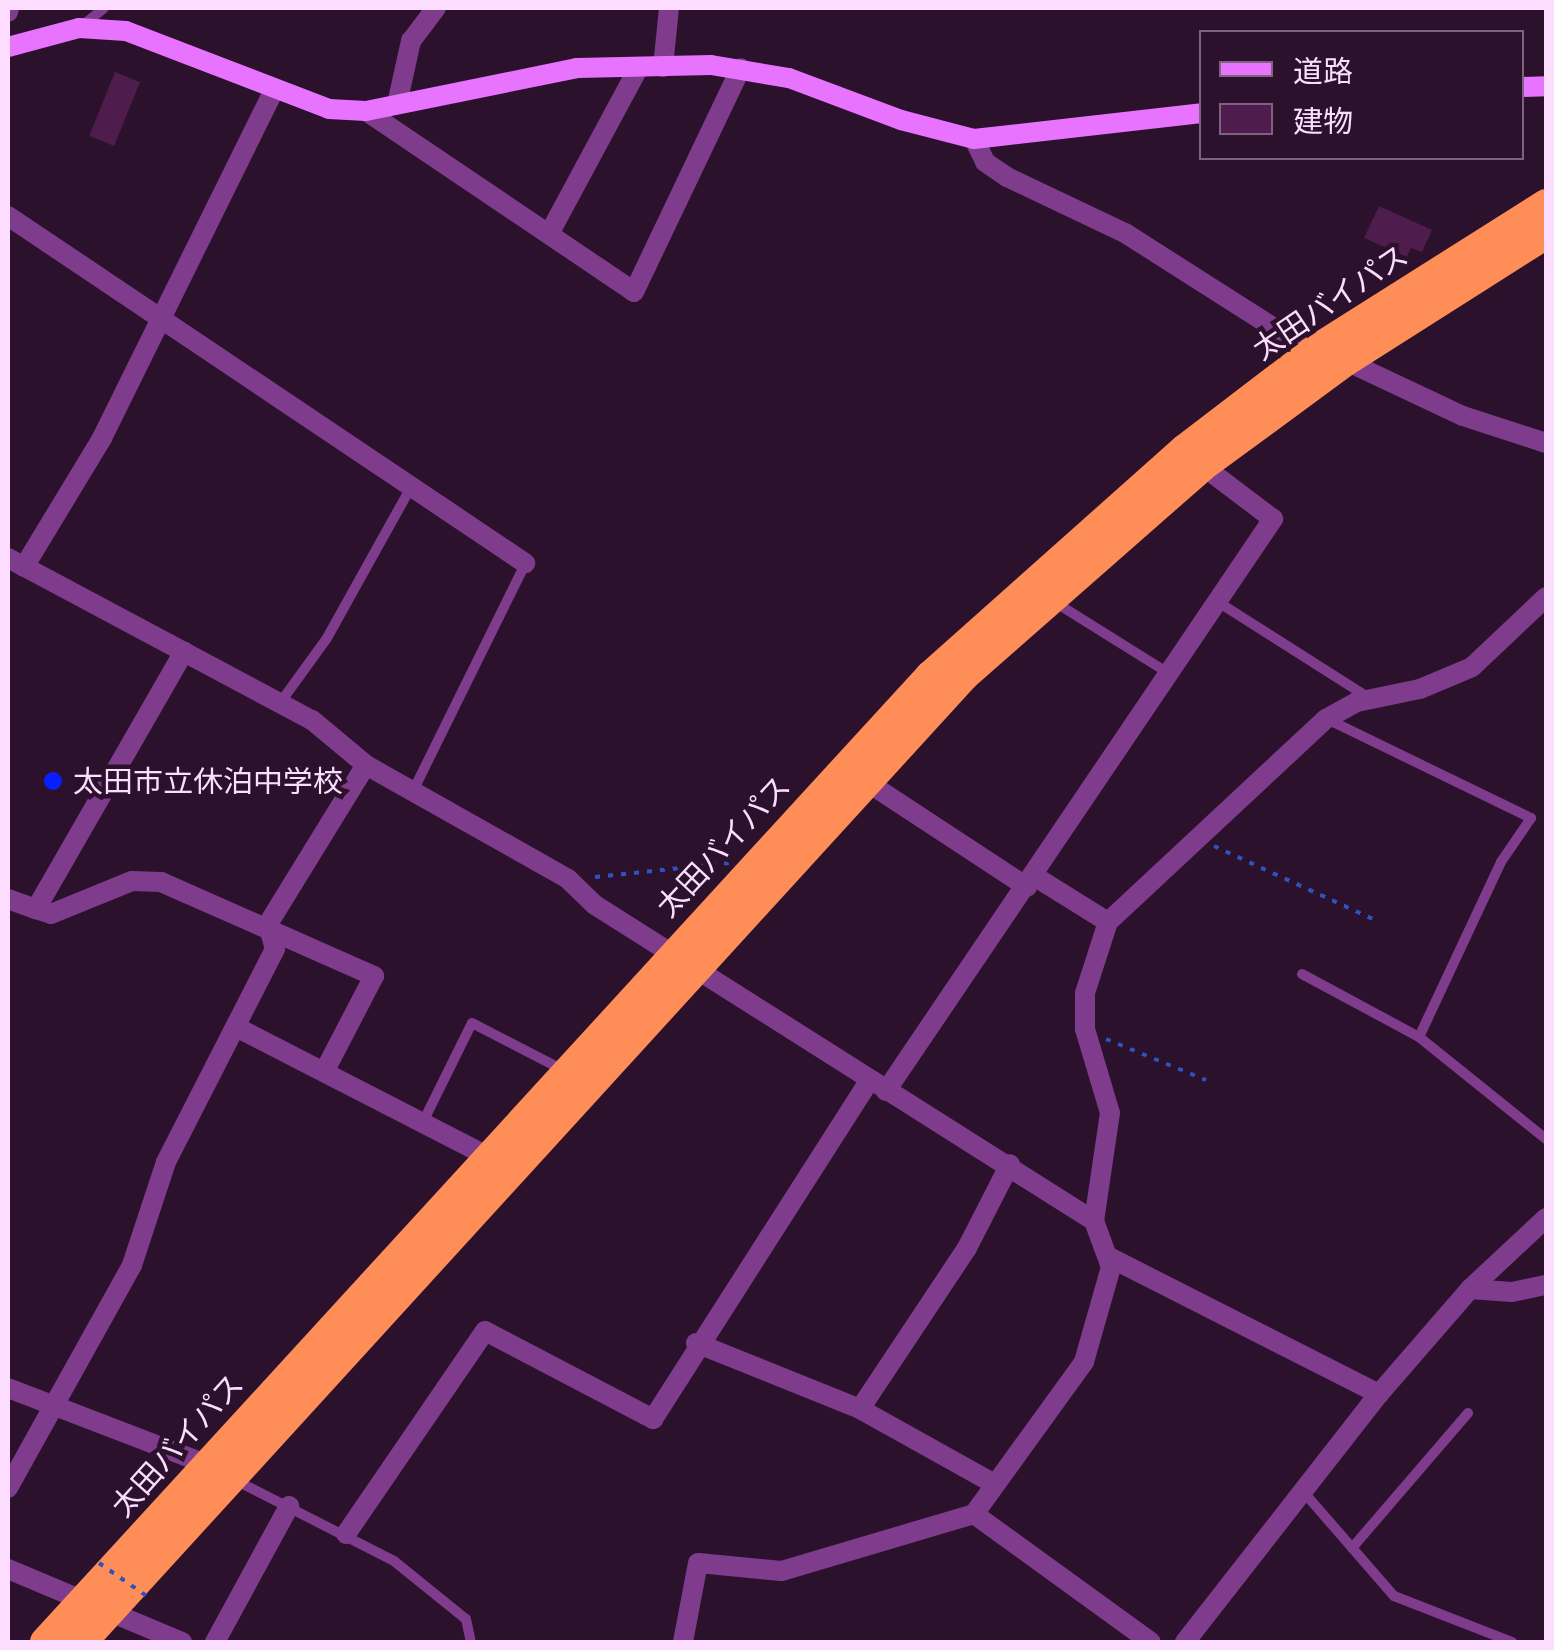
<!DOCTYPE html>
<meta charset="utf-8">
<style>
body{margin:0}
#map{position:relative;width:1554px;height:1650px;overflow:hidden;background:#2b112c;font-family:Manrope,"Noto Sans JP",sans-serif}
div>[style]{position:absolute}
[style*='--x']{left:calc(var(--x)*1px);top:calc(var(--y)*1px);width:calc(var(--w)*1px);rotate:calc(var(--a)*1deg)}
.building>*{inset:0;background:#4e1c4d;transform-origin:0 0}
.path>*{height:4px;margin-top:-2px;transform-origin:0;background:repeating-linear-gradient(90deg,#2e53c1 0 5px,transparent 0 13px)}
.lane>*{height:10px;margin:-5px;padding:0 5px;transform-origin:5px;border-radius:5px;background:#7f3b8c}
.street>*{height:20px;margin:-10px;padding:0 10px;transform-origin:10px;border-radius:10px;background:#7f3b8c}
.secondary>*{height:20px;margin:-10px;padding:0 10px;transform-origin:10px;border-radius:10px;background:#e773ff}
.highway>*{height:30px;margin:-15px;padding:0 15px;transform-origin:15px;border-radius:15px;background:#ff8d57}
.path-bridge>*{height:4px;margin-top:-2px;transform-origin:0;background:repeating-linear-gradient(90deg,#2e53c1 0 5px,transparent 0 13px)}
.dots>*{width:28px;height:28px;translate:-50% -50%;box-sizing:border-box;border:5px solid #2b112c;border-radius:50%}
span{translate:-50% -50%;white-space:nowrap;text-align:center;line-height:1.15;-webkit-text-stroke:9px #2b112c;paint-order:stroke}
.street-label{font-size:30px;color:#fcdcff}
.poi-label{font-size:30px;color:#fcdcff}
.left{translate:0 -50%;text-align:left}
.frame{position:absolute;inset:0;border:10px solid #fcdcff;pointer-events:none}
.legend{position:absolute;left:1199px;top:30px;width:325px;height:130px;box-sizing:border-box;background:#2b112c;border:2px solid #7f6280;margin:0;padding:12px 18px;list-style:none;font-size:30px;color:#fcdcff}
.legend li{display:flex;align-items:center;gap:20px;height:50px}
.legend b{width:50px;border:2px solid #7f6280}
</style>
<div id="map">
<div class="building">
<div style="left:115px;top:72px;width:27px;height:69px;rotate:22deg"></div>
<div style="clip-path:polygon(1379px 206px,1432px 230px,1422px 252px,1411px 248px,1407px 257px,1364px 238px)"></div>
</div>
<div class="path">
<div style="--x:1214;--y:846;--w:179;--a:24.7"></div>
<div style="--x:595;--y:877;--w:135;--a:-6"></div>
<div style="--x:1106;--y:1039;--w:108;--a:22.3"></div>
</div>
<div class="lane">
<div style="--x:82;--y:26;--w:28;--a:-39"></div>
<div style="--x:1053;--y:601;--w:138;--a:32"></div>
<div style="--x:1218;--y:602;--w:179;--a:32.4"></div>
<div style="--x:280;--y:703;--w:80;--a:-54.1"></div>
<div style="--x:327;--y:638;--w:173;--a:-60.9"></div>
<div style="--x:1327;--y:719;--w:227;--a:25.9"></div>
<div style="--x:1531;--y:818;--w:53;--a:124.3"></div>
<div style="--x:1501;--y:862;--w:193;--a:115.1"></div>
<div style="--x:413;--y:791;--w:253;--a:-63.7"></div>
<div style="--x:1302;--y:974;--w:133;--a:28.3"></div>
<div style="--x:1419;--y:1037;--w:163;--a:38.8"></div>
<div style="--x:423;--y:1122;--w:110;--a:-63.7"></div>
<div style="--x:472;--y:1023;--w:102;--a:27.3"></div>
<div style="--x:235;--y:1480;--w:178;--a:27"></div>
<div style="--x:394;--y:1561;--w:92;--a:38.9"></div>
<div style="--x:466;--y:1619;--w:24;--a:78"></div>
<div style="--x:1301;--y:1489;--w:142;--a:49"></div>
<div style="--x:1394;--y:1596;--w:127;--a:21.3"></div>
<div style="--x:1352;--y:1548;--w:178;--a:-49.3"></div>
</div>
<div class="street">
<div style="--x:8;--y:12;--w:4;--a:-76"></div>
<div style="--x:663;--y:67;--w:59;--a:-84.2"></div>
<div style="--x:397;--y:104;--w:65;--a:-77.5"></div>
<div style="--x:411;--y:41;--w:41;--a:-52.9"></div>
<div style="--x:366;--y:111;--w:323;--a:34"></div>
<div style="--x:634;--y:292;--w:248;--a:-64.5"></div>
<div style="--x:974;--y:139;--w:25;--a:64"></div>
<div style="--x:985;--y:162;--w:27;--a:34"></div>
<div style="--x:1007;--y:177;--w:131;--a:25.4"></div>
<div style="--x:1125;--y:233;--w:222;--a:32.5"></div>
<div style="--x:1312;--y:352;--w:35;--a:15"></div>
<div style="--x:1346;--y:361;--w:129;--a:25.2"></div>
<div style="--x:1463;--y:416;--w:87;--a:18"></div>
<div style="--x:8;--y:216;--w:623;--a:33.87"></div>
<div style="--x:549;--y:234;--w:190;--a:-61.7"></div>
<div style="--x:8;--y:558;--w:344;--a:28.1"></div>
<div style="--x:312;--y:720;--w:70;--a:39.8"></div>
<div style="--x:366;--y:765;--w:232;--a:29.4"></div>
<div style="--x:568;--y:879;--w:37;--a:44"></div>
<div style="--x:595;--y:905;--w:591;--a:32.34"></div>
<div style="--x:1094;--y:1221;--w:49;--a:69.7"></div>
<div style="--x:1111;--y:1267;--w:99;--a:105.9"></div>
<div style="--x:1084;--y:1362;--w:188;--a:125.9"></div>
<div style="--x:974;--y:1514;--w:201;--a:163.5"></div>
<div style="--x:781;--y:1571;--w:83;--a:-174.5"></div>
<div style="--x:698;--y:1563;--w:80;--a:100.8"></div>
<div style="--x:24;--y:567;--w:151;--a:-58.8"></div>
<div style="--x:102;--y:438;--w:386;--a:-63.7"></div>
<div style="--x:864;--y:780;--w:195;--a:33.3"></div>
<div style="--x:1034;--y:876;--w:87;--a:31.9"></div>
<div style="--x:8;--y:899;--w:30;--a:20"></div>
<div style="--x:36;--y:909;--w:297;--a:-60.1"></div>
<div style="--x:36;--y:909;--w:16;--a:18"></div>
<div style="--x:51;--y:914;--w:87;--a:-22.2"></div>
<div style="--x:132;--y:881;--w:29;--a:2"></div>
<div style="--x:161;--y:882;--w:233;--a:23.8"></div>
<div style="--x:374;--y:976;--w:108;--a:117.5"></div>
<div style="--x:236;--y:1027;--w:282;--a:27.2"></div>
<div style="--x:886;--y:1091;--w:691;--a:-55.92"></div>
<div style="--x:1273;--y:519;--w:88;--a:-142.9"></div>
<div style="--x:1094;--y:1221;--w:109;--a:-81.6"></div>
<div style="--x:1110;--y:1113;--w:88;--a:-106.6"></div>
<div style="--x:1085;--y:1029;--w:36;--a:-90"></div>
<div style="--x:1085;--y:993;--w:75;--a:-72.1"></div>
<div style="--x:1108;--y:922;--w:298;--a:-43"></div>
<div style="--x:1326;--y:719;--w:35;--a:-29"></div>
<div style="--x:1357;--y:702;--w:64;--a:-11.7"></div>
<div style="--x:1420;--y:689;--w:56;--a:-22.9"></div>
<div style="--x:1472;--y:667;--w:102;--a:-43.4"></div>
<div style="--x:1109;--y:1257;--w:303;--a:26.9"></div>
<div style="--x:1470;--y:1289;--w:42;--a:4.1"></div>
<div style="--x:1512;--y:1292;--w:35;--a:-12"></div>
<div style="--x:696;--y:1343;--w:177;--a:21.9"></div>
<div style="--x:860;--y:1409;--w:154;--a:29.1"></div>
<div style="--x:8;--y:1388;--w:212;--a:21"></div>
<div style="--x:860;--y:1409;--w:193;--a:-56.4"></div>
<div style="--x:967;--y:1248;--w:94;--a:-62.9"></div>
<div style="--x:8;--y:1488;--w:255;--a:-60.9"></div>
<div style="--x:132;--y:1265;--w:108;--a:-71.7"></div>
<div style="--x:166;--y:1162;--w:239;--a:-62.9"></div>
<div style="--x:275;--y:949;--w:26;--a:-106"></div>
<div style="--x:268;--y:924;--w:187;--a:-58.4"></div>
<div style="--x:974;--y:1514;--w:218;--a:35.9"></div>
<div style="--x:346;--y:1534;--w:246;--a:-55.6"></div>
<div style="--x:485;--y:1331;--w:190;--a:27.6"></div>
<div style="--x:653;--y:1419;--w:401;--a:-57.4"></div>
<div style="--x:8;--y:1569;--w:189;--a:22.8"></div>
<div style="--x:215;--y:1642;--w:155;--a:-61.4"></div>
<div style="--x:1185;--y:1642;--w:315;--a:-52"></div>
<div style="--x:1379;--y:1394;--w:139;--a:-49.1"></div>
<div style="--x:1470;--y:1289;--w:104;--a:-43.1"></div>
</div>
<div class="secondary">
<div style="--x:8;--y:47;--w:73;--a:-15"></div>
<div style="--x:79;--y:28;--w:47;--a:3.7"></div>
<div style="--x:126;--y:31;--w:217;--a:21"></div>
<div style="--x:329;--y:109;--w:37;--a:3"></div>
<div style="--x:366;--y:111;--w:215;--a:-11.5"></div>
<div style="--x:577;--y:68;--w:134;--a:-1.3"></div>
<div style="--x:711;--y:65;--w:79;--a:9.5"></div>
<div style="--x:789;--y:78;--w:120;--a:20.6"></div>
<div style="--x:901;--y:120;--w:75;--a:14.6"></div>
<div style="--x:974;--y:139;--w:229;--a:-6.5"></div>
<div style="--x:1522;--y:87;--w:24;--a:-2"></div>
</div>
<div class="highway">
<div style="--x:45;--y:1642;--w:1310;--a:-47.51"></div>
<div style="--x:930;--y:676;--w:341;--a:-41.7"></div>
<div style="--x:1185;--y:449;--w:160;--a:-37.4"></div>
<div style="--x:1312;--y:352;--w:277;--a:-32.3"></div>
<div style="--x:82;--y:1642;--w:1308;--a:-47.6"></div>
<div style="--x:964;--y:676;--w:318;--a:-41.3"></div>
<div style="--x:1203;--y:466;--w:177;--a:-36.3"></div>
<div style="--x:1346;--y:361;--w:237;--a:-32.4"></div>
</div>
<div class="path-bridge">
<div style="--x:99;--y:1563;--w:63;--a:34.7"></div>
</div>
<div class="dots">
<div style="left:53px;top:781px;background:#081fff"></div>
</div>
<div class="street-label">
<span style="left:1330px;top:302px;rotate:-34deg">太田バイパス</span>
<span style="left:723px;top:846px;rotate:-47deg">太田バイパス</span>
<span style="left:177px;top:1445px;rotate:-48deg">太田バイパス</span>
</div>
<div class="poi-label">
<span class="left" style="left:73px;top:781px">太田市立休泊中学校</span>
</div>
<div class="frame"></div>
<ul class="legend">
<li><b style="height:12px;background:#e773ff"></b>道路</li>
<li><b style="height:28px;background:#4e1c4d"></b>建物</li>
</ul>
</div>
